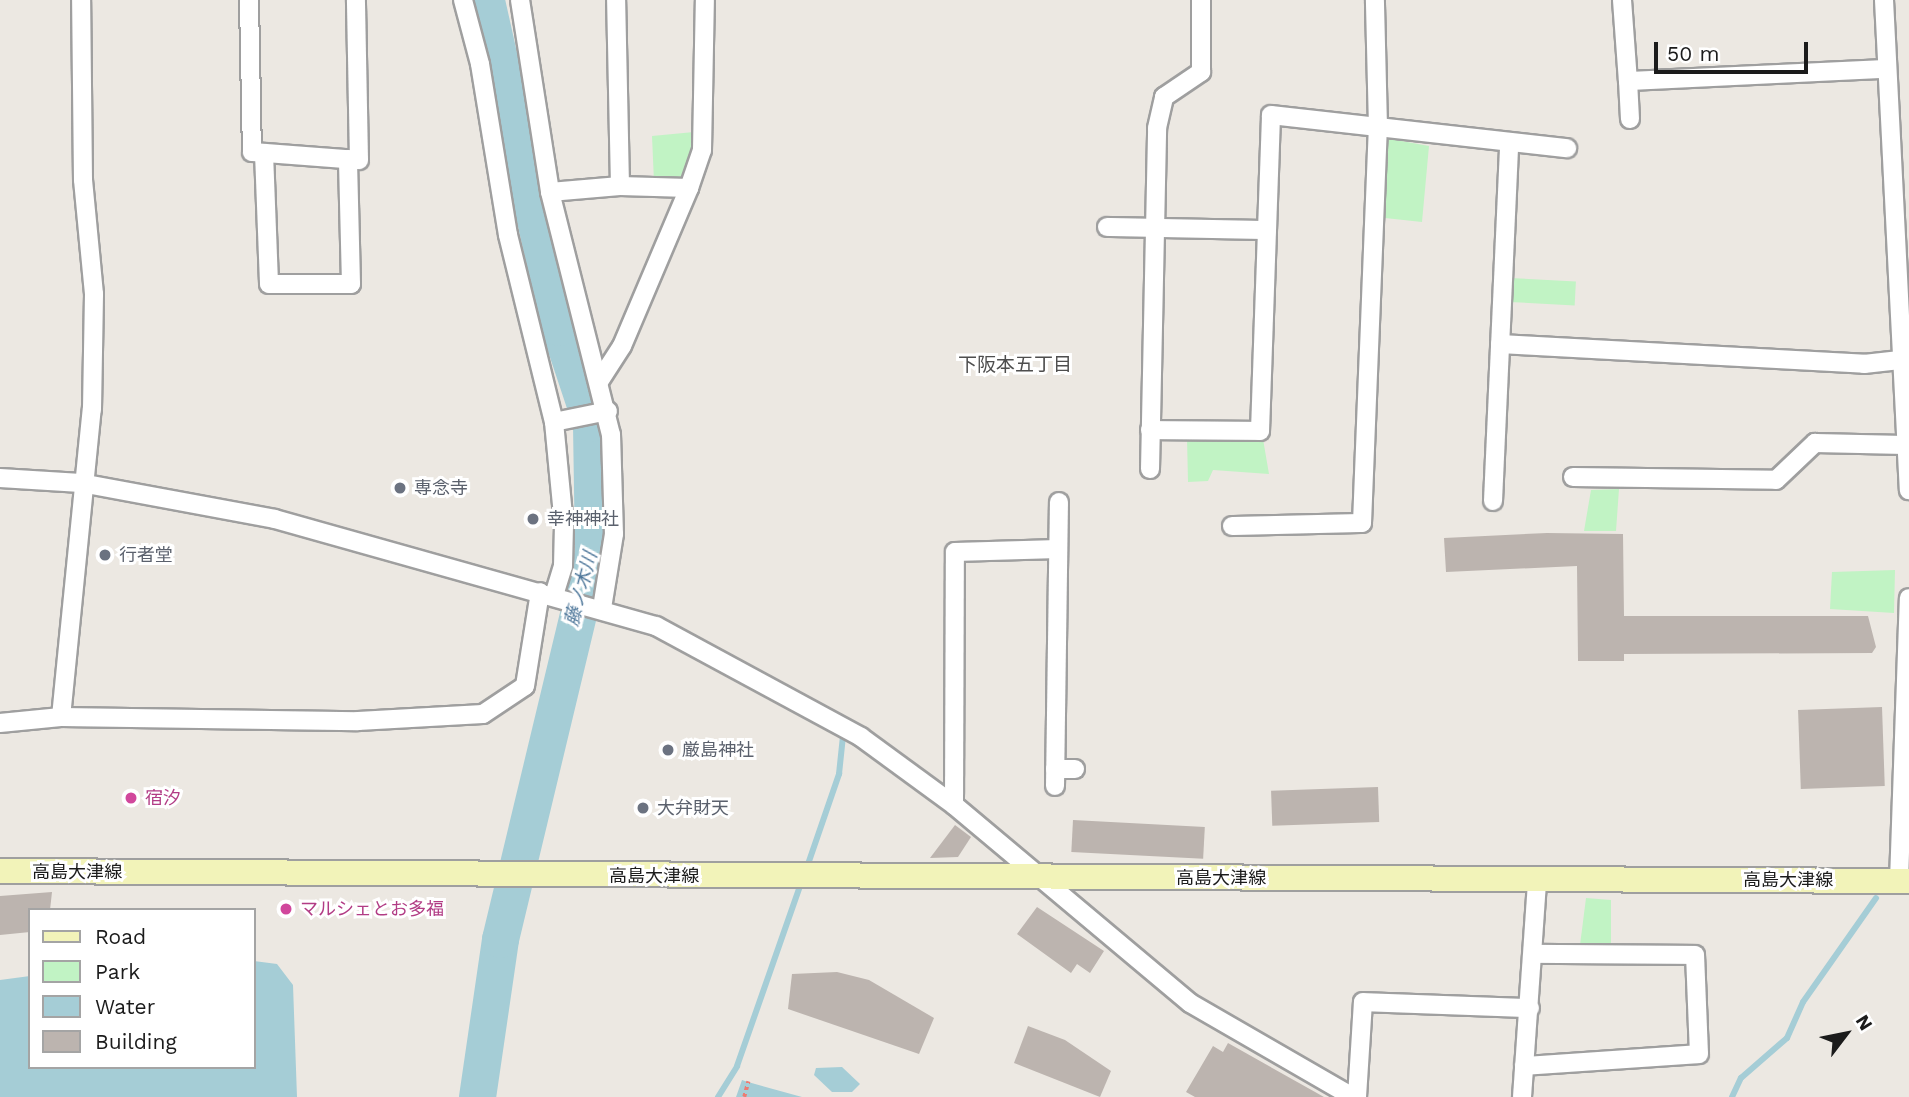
<!DOCTYPE html>
<meta charset="utf-8">
<style>
body{margin:0}
#map{position:relative;width:1909px;height:1097px;overflow:hidden;background:#ece8e2;font-family:"Work Sans","Noto Sans JP",sans-serif}
div>[style]{position:absolute}
[style*='--x']{left:calc(var(--x)*1px);top:calc(var(--y)*1px);width:calc(var(--w)*1px);rotate:calc(var(--a)*1deg)}
.park>*{inset:0;background:#c1f3c4;transform-origin:0 0}
.water>*{inset:0;background:#a5cdd6}
.stream>*{height:6px;margin:-3px;padding:0 3px;transform-origin:3px;border-radius:3px;background:#a5cdd6}
.river>*{height:37px;margin:-18.5px;padding:0 18.5px;transform-origin:18.5px;border-radius:18.5px;background:#a5cdd6}
.building>*{inset:0;background:#bcb4af;transform-origin:0 0}
.path>*{height:3.5px;margin-top:-1.75px;transform-origin:0;background:repeating-linear-gradient(90deg,#ec7b72 0 3.5px,transparent 0 7px)}
.roads{filter:drop-shadow(2px 0 #9f9f9f) drop-shadow(-2px 0 #9f9f9f) drop-shadow(0 2px #9f9f9f) drop-shadow(0 -2px #9f9f9f)}
.street>*{height:18px;margin:-9px;padding:0 9px;transform-origin:9px;border-radius:9px;background:#fff}
.secondary>*{height:24px;margin:-12px;padding:0 12px;transform-origin:12px;border-radius:12px;background:#f2f3b9}
.dots>*{width:19px;height:19px;translate:-50% -50%;box-sizing:border-box;border:4px solid #fff;border-radius:50%}
span{translate:-50% -50%;white-space:nowrap;text-align:center;line-height:1.15;-webkit-text-stroke:6px #fff;paint-order:stroke}
.worship-label{font-size:18px;color:#5b616d}
.left{translate:0 -50%;text-align:left}
.hotel-label{font-size:18px;color:#b23c85}
.street-label{font-size:18px;color:#1b1b1b}
.neighbourhood-label{font-size:19px;color:#4e4e4e}
.water-label{font-size:19px;color:#4e779a;font-style:italic}
.legend{position:absolute;left:28px;top:908px;width:228px;height:161px;box-sizing:border-box;background:#fff;border:2px solid #a4a4a4;margin:0;padding:9px 12px;list-style:none;font-size:21px;color:#1b1b1b}
.legend li{display:flex;align-items:center;gap:14px;height:35px}
.legend b{width:35px;border:2px solid #a4a4a4}
.north{position:absolute;left:1811px;top:999px;width:70px;height:70px;-webkit-text-stroke:5px #fff;paint-order:stroke;rotate:58deg;font-size:19px;font-weight:700;line-height:28px;text-align:center;color:#1b1b1b}
.north::after{content:'';display:block;margin:auto;width:24px;height:32px;background:#1b1b1b;clip-path:polygon(50% 0,100% 100%,50% 72%,0 100%)}
.scale{position:absolute;left:1654px;top:42px;width:154px;height:32px;box-sizing:border-box;border:4px solid #1b1b1b;border-top:0;padding-left:9px;font-size:21px;line-height:24px;white-space:nowrap;color:#1b1b1b;-webkit-text-stroke:5px #fff;paint-order:stroke}
</style>
<div id="map">
<div class="park">
<div style="clip-path:polygon(694px 132px,686px 184px,654px 182px,652px 136px)"></div>
<div style="clip-path:polygon(1385px 138px,1429px 146px,1422px 222px,1385px 218px)"></div>
<div style="left:1510px;top:278px;width:66px;height:24px;rotate:3deg"></div>
<div style="clip-path:polygon(1187px 438px,1263px 439px,1269px 474px,1213px 470px,1208px 481px,1188px 482px)"></div>
<div style="clip-path:polygon(1619px 489px,1616px 531px,1584px 531px,1591px 490px)"></div>
<div style="clip-path:polygon(1895px 570px,1894px 613px,1830px 609px,1832px 572px)"></div>
<div style="clip-path:polygon(1586px 898px,1611px 900px,1611px 950px,1580px 945px)"></div>
</div>
<div class="water">
<div style="clip-path:polygon(254px 961px,277px 964px,293px 985px,297px 1097px,0 1097px,0 980px,30px 976px,30px 1067px,254px 1067px)"></div>
<div style="clip-path:polygon(842px 1067px,860px 1084px,852px 1092px,832px 1092px,814px 1075px,816px 1068px)"></div>
<div style="clip-path:polygon(742px 1080px,748px 1082px,802px 1097px,736px 1097px)"></div>
</div>
<div class="stream">
<div style="--x:806;--y:870;--w:102;--a:-71"></div>
<div style="--x:839;--y:774;--w:36;--a:-84"></div>
<div style="--x:718;--y:1097;--w:36;--a:-58"></div>
<div style="--x:737;--y:1066;--w:197;--a:-70.7"></div>
<div style="--x:1732;--y:1097;--w:21;--a:-65"></div>
<div style="--x:1741;--y:1078;--w:61;--a:-41"></div>
<div style="--x:1787;--y:1038;--w:39;--a:-66"></div>
<div style="--x:1803;--y:1002;--w:127;--a:-54.9"></div>
</div>
<div class="river">
<div style="--x:477;--y:1097;--w:160;--a:-81.7"></div>
<div style="--x:500;--y:939;--w:398;--a:-76.5"></div>
<div style="--x:593;--y:552;--w:129;--a:-90.9"></div>
<div style="--x:591;--y:423;--w:101;--a:-108.4"></div>
<div style="--x:559;--y:327;--w:335;--a:-102.6"></div>
</div>
<div class="building">
<div style="clip-path:polygon(1547px 533px,1623px 534px,1624px 616px,1868px 616px,1876px 647px,1872px 653px,1624px 654px,1624px 661px,1578px 661px,1577px 566px,1446px 572px,1444px 538px)"></div>
<div style="left:1882px;top:707px;width:79px;height:84px;rotate:88deg"></div>
<div style="left:1378px;top:787px;width:35px;height:107px;rotate:88deg"></div>
<div style="left:1073px;top:820px;width:132px;height:32px;rotate:3deg"></div>
<div style="clip-path:polygon(955px 825px,971px 837px,958px 857px,930px 858px)"></div>
<div style="clip-path:polygon(52px 892px,50px 910px,30px 910px,30px 932px,0 935px,0 896px)"></div>
<div style="clip-path:polygon(1037px 907px,1104px 951px,1090px 973px,1077px 964px,1071px 973px,1017px 934px)"></div>
<div style="clip-path:polygon(837px 972px,869px 980px,934px 1018px,919px 1054px,788px 1009px,792px 974px)"></div>
<div style="clip-path:polygon(1028px 1026px,1065px 1040px,1111px 1071px,1100px 1097px,1014px 1063px)"></div>
<div style="clip-path:polygon(1228px 1043px,1324px 1097px,1195px 1097px,1186px 1092px,1213px 1046px,1223px 1052px)"></div>
</div>
<div class="path">
<div style="--x:744;--y:1097;--w:16;--a:-75"></div>
</div>
<div class="roads">
<div class="street">
<div style="--x:249;--y:0;--w:152;--a:88.9"></div>
<div style="--x:252;--y:152;--w:107;--a:4.3"></div>
<div style="--x:359;--y:160;--w:160;--a:-91.1"></div>
<div style="--x:463;--y:0;--w:66;--a:75.1"></div>
<div style="--x:480;--y:64;--w:173;--a:80.7"></div>
<div style="--x:508;--y:235;--w:193;--a:76.2"></div>
<div style="--x:554;--y:422;--w:103;--a:84.5"></div>
<div style="--x:564;--y:525;--w:41;--a:91.4"></div>
<div style="--x:563;--y:566;--w:30;--a:107"></div>
<div style="--x:520;--y:0;--w:194;--a:81.1"></div>
<div style="--x:550;--y:192;--w:250;--a:75.9"></div>
<div style="--x:611;--y:434;--w:100;--a:88.3"></div>
<div style="--x:614;--y:534;--w:75;--a:99.2"></div>
<div style="--x:1622;--y:0;--w:81;--a:85.8"></div>
<div style="--x:1884;--y:0;--w:491;--a:87.1"></div>
<div style="--x:1630;--y:119;--w:38;--a:-93"></div>
<div style="--x:1628;--y:81;--w:259;--a:-2.7"></div>
<div style="--x:264;--y:153;--w:131;--a:87.8"></div>
<div style="--x:269;--y:284;--w:82;--a:0"></div>
<div style="--x:351;--y:284;--w:125;--a:-91.4"></div>
<div style="--x:689;--y:188;--w:40;--a:-71.1"></div>
<div style="--x:702;--y:150;--w:150;--a:-88.9"></div>
<div style="--x:550;--y:192;--w:70;--a:-4.9"></div>
<div style="--x:620;--y:186;--w:186;--a:-91.2"></div>
<div style="--x:1107;--y:227;--w:160;--a:1.1"></div>
<div style="--x:1500;--y:344;--w:365;--a:3.1"></div>
<div style="--x:1864;--y:364;--w:45;--a:-6.3"></div>
<div style="--x:600;--y:380;--w:40;--a:-57.1"></div>
<div style="--x:622;--y:346;--w:172;--a:-67"></div>
<div style="--x:689;--y:188;--w:69;--a:-178.3"></div>
<div style="--x:554;--y:422;--w:55;--a:-11.5"></div>
<div style="--x:1150;--y:430;--w:110;--a:0.5"></div>
<div style="--x:1260;--y:431;--w:316;--a:-88"></div>
<div style="--x:1271;--y:115;--w:298;--a:6.4"></div>
<div style="--x:1150;--y:469;--w:341;--a:-88.8"></div>
<div style="--x:1157;--y:128;--w:32;--a:-77"></div>
<div style="--x:1164;--y:97;--w:45;--a:-34"></div>
<div style="--x:1201;--y:72;--w:72;--a:-90"></div>
<div style="--x:1573;--y:477;--w:203;--a:0.8"></div>
<div style="--x:1776;--y:480;--w:54;--a:-43.5"></div>
<div style="--x:1815;--y:443;--w:90;--a:1.3"></div>
<div style="--x:0;--y:478;--w:81;--a:3.5"></div>
<div style="--x:81;--y:483;--w:197;--a:10.5"></div>
<div style="--x:275;--y:519;--w:396;--a:15.7"></div>
<div style="--x:656;--y:626;--w:233;--a:28.4"></div>
<div style="--x:861;--y:737;--w:115;--a:36.2"></div>
<div style="--x:954;--y:805;--w:308;--a:40"></div>
<div style="--x:1190;--y:1003;--w:188;--a:30"></div>
<div style="--x:1493;--y:501;--w:359;--a:-87.4"></div>
<div style="--x:1232;--y:526;--w:130;--a:-1.3"></div>
<div style="--x:1362;--y:523;--w:396;--a:-87.7"></div>
<div style="--x:1378;--y:127;--w:127;--a:-91.4"></div>
<div style="--x:61;--y:717;--w:310;--a:-84.3"></div>
<div style="--x:92;--y:409;--w:115;--a:-89"></div>
<div style="--x:94;--y:294;--w:115;--a:-95.5"></div>
<div style="--x:83;--y:180;--w:180;--a:-90.6"></div>
<div style="--x:0;--y:723;--w:61;--a:-5.6"></div>
<div style="--x:61;--y:717;--w:297;--a:0.8"></div>
<div style="--x:358;--y:721;--w:125;--a:-3.2"></div>
<div style="--x:483;--y:714;--w:50;--a:-33.7"></div>
<div style="--x:525;--y:686;--w:95;--a:-80.9"></div>
<div style="--x:1055;--y:769;--w:20;--a:0"></div>
<div style="--x:1055;--y:786;--w:284;--a:-89.2"></div>
<div style="--x:954;--y:805;--w:253;--a:-89.8"></div>
<div style="--x:955;--y:552;--w:103;--a:-1.7"></div>
<div style="--x:1899;--y:881;--w:283;--a:-88"></div>
<div style="--x:1524;--y:1066;--w:175;--a:-3.9"></div>
<div style="--x:1699;--y:1054;--w:99;--a:-92.3"></div>
<div style="--x:1695;--y:955;--w:162;--a:-179.6"></div>
<div style="--x:1357;--y:1097;--w:95;--a:-86.4"></div>
<div style="--x:1363;--y:1002;--w:167;--a:2.1"></div>
<div style="--x:1522;--y:1097;--w:218;--a:-86"></div>
</div>
<div class="secondary">
<div style="--x:0;--y:871;--w:1909;--a:0.3"></div>
</div>
</div>
<div class="dots">
<div style="left:400px;top:488px;background:#6b7280"></div>
<div style="left:533px;top:519px;background:#6b7280"></div>
<div style="left:105px;top:555px;background:#6b7280"></div>
<div style="left:668px;top:750px;background:#6b7280"></div>
<div style="left:131px;top:798px;background:#d1479c"></div>
<div style="left:643px;top:808px;background:#6b7280"></div>
<div style="left:286px;top:909px;background:#d1479c"></div>
</div>
<div class="worship-label">
<span class="left" style="left:414px;top:488px">専念寺</span>
<span class="left" style="left:547px;top:519px">幸神神社</span>
<span class="left" style="left:119px;top:555px">行者堂</span>
<span class="left" style="left:682px;top:750px">厳島神社</span>
<span class="left" style="left:657px;top:808px">大弁財天</span>
</div>
<div class="hotel-label">
<span class="left" style="left:145px;top:798px">宿汐</span>
<span class="left" style="left:300px;top:909px">マルシェとお多福</span>
</div>
<div class="street-label">
<span style="left:77px;top:872px">高島大津線</span>
<span style="left:654px;top:876px">高島大津線</span>
<span style="left:1221px;top:878px">高島大津線</span>
<span style="left:1788px;top:880px">高島大津線</span>
</div>
<div class="neighbourhood-label">
<span style="left:1015px;top:365px">下阪本五丁目</span>
</div>
<div class="water-label">
<span style="left:581px;top:589px;rotate:-75deg">藤ノ木川</span>
</div>
<ul class="legend">
<li><b style="height:9px;background:#f2f3b9"></b>Road</li>
<li><b style="height:19px;background:#c1f3c4"></b>Park</li>
<li><b style="height:19px;background:#a5cdd6"></b>Water</li>
<li><b style="height:19px;background:#bcb4af"></b>Building</li>
</ul>
<div class="north">N</div>
<div class="scale">50 m</div>
</div>
